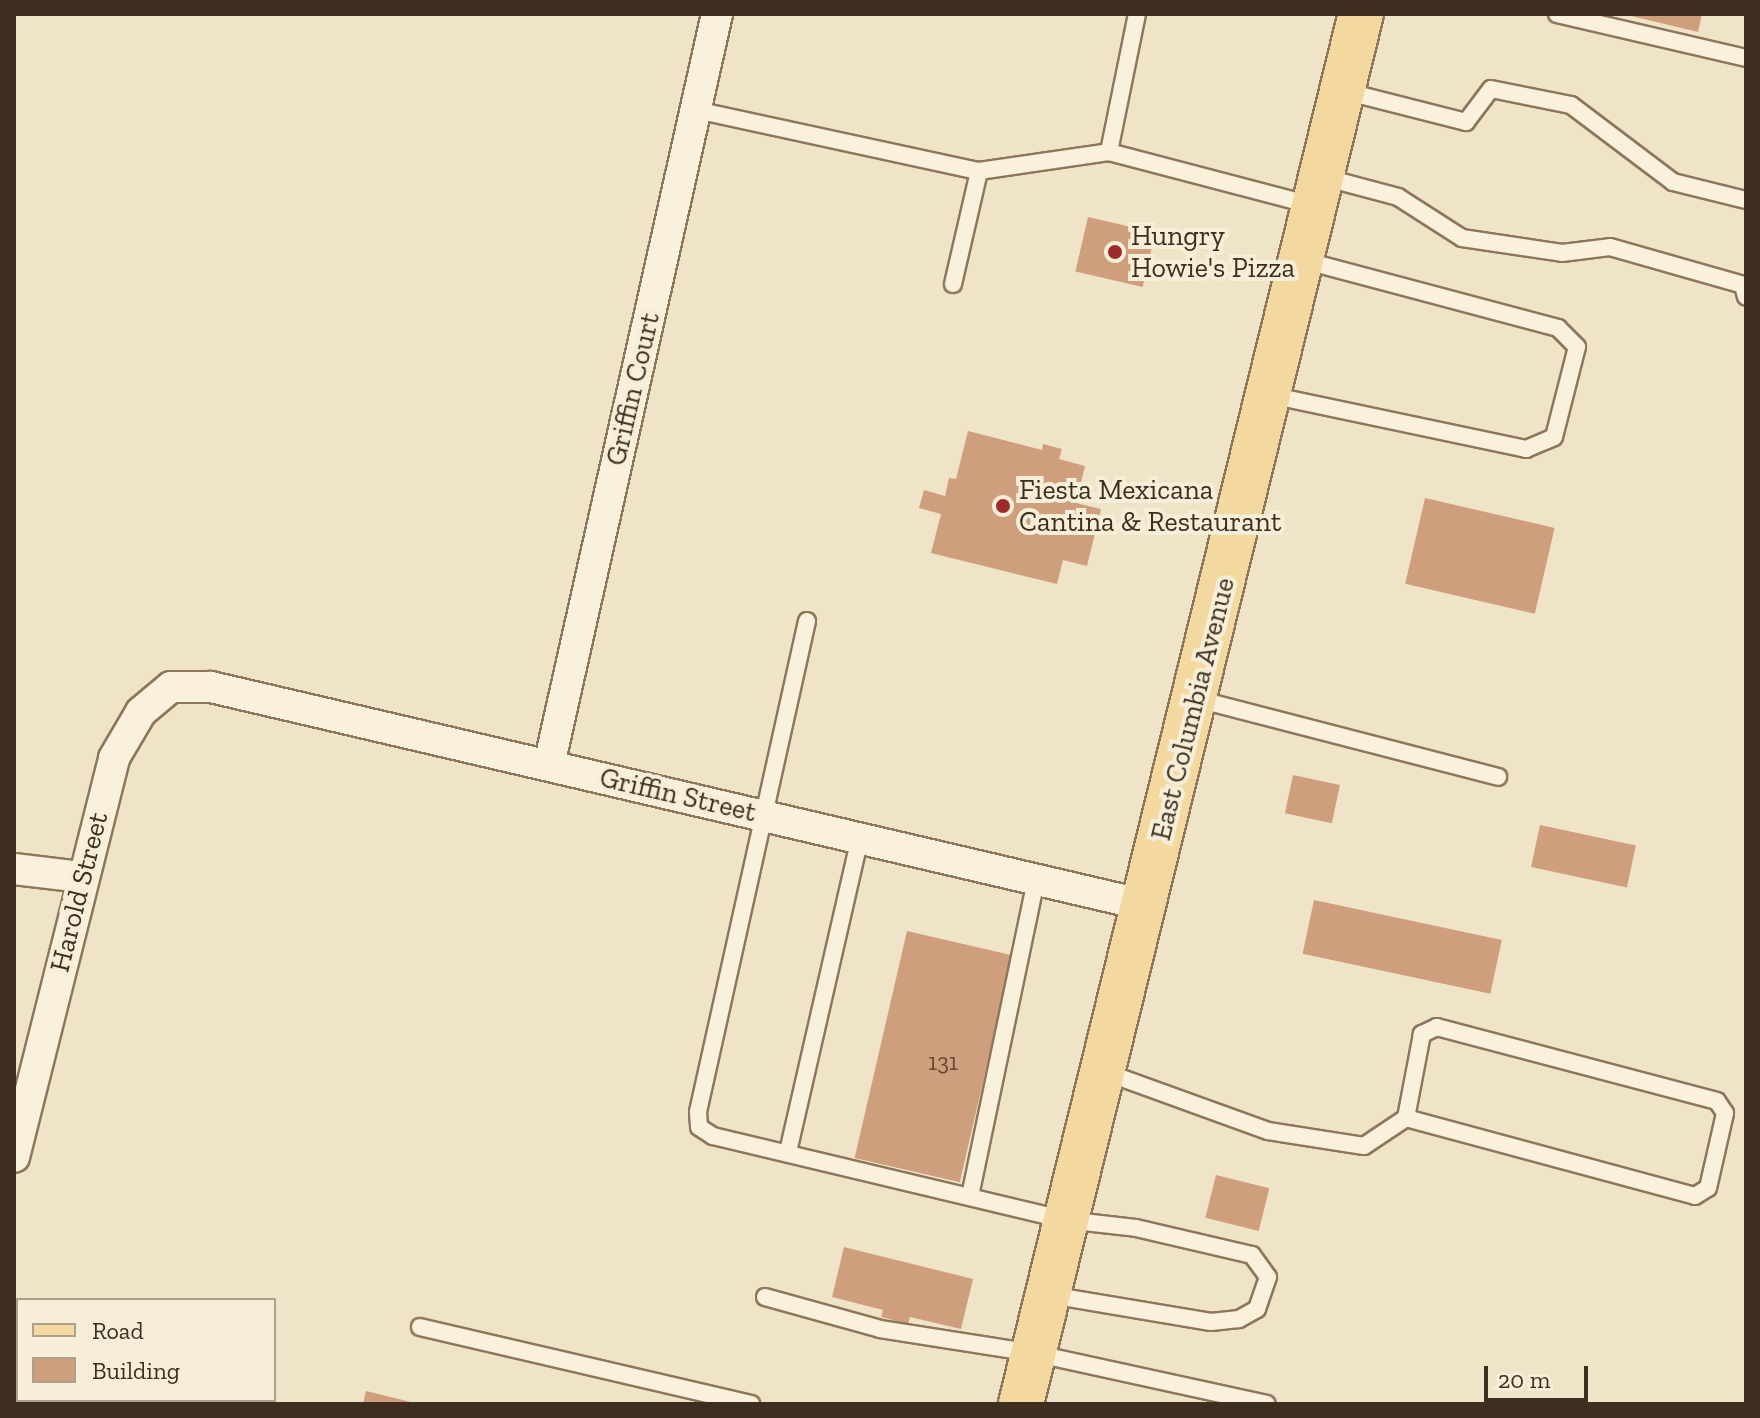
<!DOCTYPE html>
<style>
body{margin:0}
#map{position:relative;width:1760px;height:1418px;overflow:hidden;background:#f0e4c8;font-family:"Zilla Slab",serif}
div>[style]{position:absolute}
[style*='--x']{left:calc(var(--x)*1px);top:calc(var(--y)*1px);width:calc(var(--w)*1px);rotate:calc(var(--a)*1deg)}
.building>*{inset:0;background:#cf9f7d;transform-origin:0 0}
.roads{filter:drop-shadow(2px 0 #8d765c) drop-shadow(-2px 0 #8d765c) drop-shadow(0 2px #8d765c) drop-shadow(0 -2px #8d765c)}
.lane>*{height:16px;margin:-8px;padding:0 8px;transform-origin:8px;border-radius:8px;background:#faf1dc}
.street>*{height:30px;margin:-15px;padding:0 15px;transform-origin:15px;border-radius:15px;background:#faf1dc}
.primary>*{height:44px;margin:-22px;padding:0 22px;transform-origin:22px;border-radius:22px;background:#f3d9a0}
.dots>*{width:22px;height:22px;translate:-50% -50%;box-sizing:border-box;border:4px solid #f7eed8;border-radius:50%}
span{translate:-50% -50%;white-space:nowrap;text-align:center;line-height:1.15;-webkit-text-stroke:8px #f7eed8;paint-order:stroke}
.number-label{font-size:24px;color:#624a37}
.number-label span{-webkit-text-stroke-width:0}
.poi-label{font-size:28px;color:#3d2e20}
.left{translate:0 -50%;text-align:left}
.street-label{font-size:28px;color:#3d2e20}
.frame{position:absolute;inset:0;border:16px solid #3d2e20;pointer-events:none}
.legend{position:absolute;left:16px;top:1298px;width:260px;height:104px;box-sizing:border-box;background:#f7eed8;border:2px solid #ada18e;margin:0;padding:10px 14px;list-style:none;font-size:24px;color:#3d2e20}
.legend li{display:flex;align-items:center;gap:16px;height:40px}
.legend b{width:40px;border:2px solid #ada18e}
.scale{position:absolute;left:1484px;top:1366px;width:104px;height:36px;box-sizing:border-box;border:4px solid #3d2e20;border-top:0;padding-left:10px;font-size:24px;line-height:28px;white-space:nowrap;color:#3d2e20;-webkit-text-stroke:6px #f7eed8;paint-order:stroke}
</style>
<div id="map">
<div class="building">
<div style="clip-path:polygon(1623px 14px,1702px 14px,1698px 32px)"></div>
<div style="left:1088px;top:217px;width:69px;height:56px;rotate:13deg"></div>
<div style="clip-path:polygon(968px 431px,1042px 450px,1043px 444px,1062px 449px,1059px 459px,1085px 466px,1076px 503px,1101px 509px,1087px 566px,1063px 560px,1057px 584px,931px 553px,941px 514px,919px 508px,924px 490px,945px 496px,949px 478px,956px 479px)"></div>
<div style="left:1425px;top:498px;width:133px;height:88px;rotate:13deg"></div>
<div style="left:1293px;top:775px;width:48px;height:39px;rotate:12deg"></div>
<div style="left:1540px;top:825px;width:98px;height:43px;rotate:12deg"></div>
<div style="left:1314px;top:900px;width:192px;height:55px;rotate:12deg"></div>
<div style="left:907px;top:931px;width:108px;height:233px;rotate:13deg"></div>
<div style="left:1216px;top:1175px;width:55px;height:44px;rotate:14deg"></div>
<div style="clip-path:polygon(844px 1247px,973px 1279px,961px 1329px,910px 1317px,908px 1324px,881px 1317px,883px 1310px,832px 1297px)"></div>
<div style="clip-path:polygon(366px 1391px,415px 1403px,414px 1404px,363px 1404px)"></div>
</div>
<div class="roads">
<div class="lane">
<div style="--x:1137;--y:14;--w:141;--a:101.5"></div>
<div style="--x:1109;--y:152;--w:209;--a:14.7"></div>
<div style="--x:1557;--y:14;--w:194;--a:13.1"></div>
<div style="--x:1344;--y:91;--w:126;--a:14.3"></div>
<div style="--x:1466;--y:122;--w:41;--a:-52.9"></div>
<div style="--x:1491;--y:89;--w:82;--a:11.3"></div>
<div style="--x:1571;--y:105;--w:128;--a:37"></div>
<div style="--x:1673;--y:182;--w:75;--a:13.9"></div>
<div style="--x:696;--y:110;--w:289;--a:12.2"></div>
<div style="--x:979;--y:171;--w:131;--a:-8.3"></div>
<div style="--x:1323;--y:177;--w:78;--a:14.9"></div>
<div style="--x:1398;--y:197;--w:76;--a:32.6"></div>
<div style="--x:1462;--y:238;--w:101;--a:8.5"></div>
<div style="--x:1562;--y:253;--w:48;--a:-7.1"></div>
<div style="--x:1610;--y:247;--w:138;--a:15.9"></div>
<div style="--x:1743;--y:285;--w:12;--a:76"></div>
<div style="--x:953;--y:284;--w:116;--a:-77"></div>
<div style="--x:1270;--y:395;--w:262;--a:11.9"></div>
<div style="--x:1526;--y:449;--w:30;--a:-23"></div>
<div style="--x:1554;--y:437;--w:93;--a:-75.7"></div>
<div style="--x:1577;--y:347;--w:27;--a:-135"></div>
<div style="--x:1558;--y:328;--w:264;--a:-165.1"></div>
<div style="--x:807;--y:621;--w:503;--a:102.52"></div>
<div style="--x:698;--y:1112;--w:15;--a:86"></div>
<div style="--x:699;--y:1127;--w:17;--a:33"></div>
<div style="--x:713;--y:1136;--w:363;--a:13.4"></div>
<div style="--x:1066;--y:1220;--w:70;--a:6.5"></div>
<div style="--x:1136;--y:1228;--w:119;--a:13.1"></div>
<div style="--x:1252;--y:1255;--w:27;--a:54"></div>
<div style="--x:1268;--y:1277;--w:34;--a:109"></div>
<div style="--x:1257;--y:1309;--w:21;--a:151"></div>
<div style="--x:1239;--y:1319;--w:28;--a:174"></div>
<div style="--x:1211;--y:1322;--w:164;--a:-170.5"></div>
<div style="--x:1197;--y:699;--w:311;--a:14.5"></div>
<div style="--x:1105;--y:1072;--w:173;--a:19.9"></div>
<div style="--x:1268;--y:1131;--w:97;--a:8.9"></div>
<div style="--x:1364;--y:1146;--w:50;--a:-33.7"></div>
<div style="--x:1406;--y:1118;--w:299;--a:15.1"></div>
<div style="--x:1695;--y:1196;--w:15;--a:-32"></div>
<div style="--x:1708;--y:1188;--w:77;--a:-77.2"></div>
<div style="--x:1725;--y:1113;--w:14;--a:-124"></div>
<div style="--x:1717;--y:1101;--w:290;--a:-165.2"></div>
<div style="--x:1437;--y:1027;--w:17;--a:155"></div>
<div style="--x:1422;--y:1034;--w:86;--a:100.8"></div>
<div style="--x:788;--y:1152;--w:322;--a:-77.1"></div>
<div style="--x:970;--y:1196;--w:324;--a:-78.2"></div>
<div style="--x:765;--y:1297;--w:119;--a:15.5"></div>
<div style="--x:880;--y:1329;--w:155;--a:8.9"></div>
<div style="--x:1033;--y:1353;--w:239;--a:12.3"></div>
<div style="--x:420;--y:1327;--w:340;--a:13.1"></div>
</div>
<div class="street">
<div style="--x:549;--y:765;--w:770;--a:-77.39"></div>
<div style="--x:14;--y:869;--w:67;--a:6.8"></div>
<div style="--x:14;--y:1157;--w:411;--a:-75.9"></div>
<div style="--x:114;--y:758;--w:53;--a:-59.6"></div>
<div style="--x:141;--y:712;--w:39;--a:-40"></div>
<div style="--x:171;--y:687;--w:40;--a:0"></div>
<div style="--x:211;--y:687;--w:959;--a:13.14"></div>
</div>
<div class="primary">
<div style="--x:1021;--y:1404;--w:1431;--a:-76.26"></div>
</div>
</div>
<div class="dots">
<div style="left:1115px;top:252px;background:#9e2a2b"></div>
<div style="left:1003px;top:506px;background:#9e2a2b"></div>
</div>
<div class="number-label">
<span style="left:943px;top:1062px">131</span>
</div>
<div class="poi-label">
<span class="left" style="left:1131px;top:252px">Hungry<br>Howie's Pizza</span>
<span class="left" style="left:1019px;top:506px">Fiesta Mexicana<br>Cantina &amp; Restaurant</span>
</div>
<div class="street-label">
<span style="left:633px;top:389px;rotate:-77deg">Griffin Court</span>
<span style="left:1193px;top:709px;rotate:-76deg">East Columbia Avenue</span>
<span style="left:678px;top:795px;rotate:13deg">Griffin Street</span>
<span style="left:79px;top:892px;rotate:-76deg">Harold Street</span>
</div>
<div class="frame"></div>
<ul class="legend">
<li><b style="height:10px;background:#f3d9a0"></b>Road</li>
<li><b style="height:22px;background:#cf9f7d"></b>Building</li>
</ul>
<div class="scale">20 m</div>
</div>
